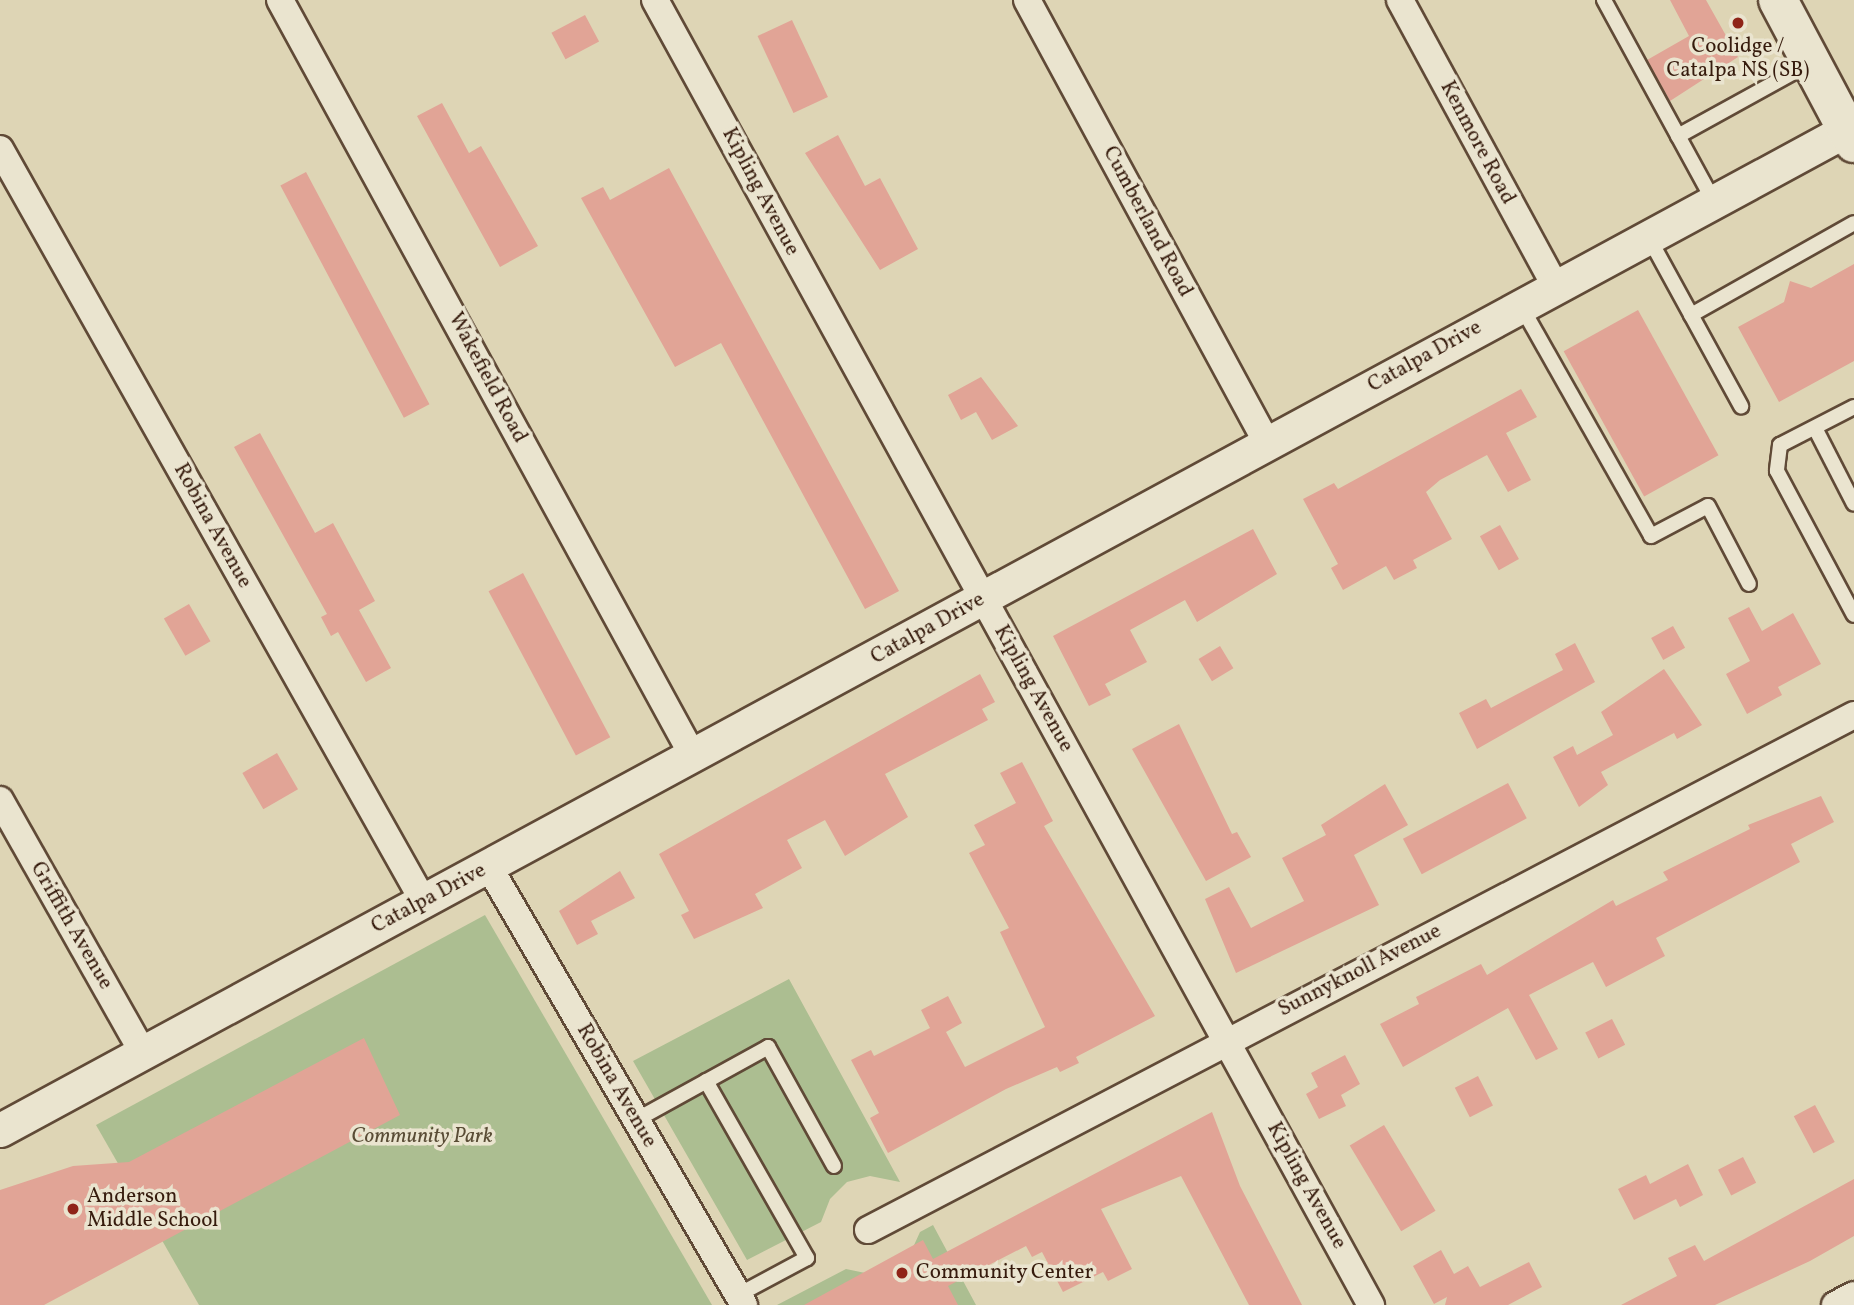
<!DOCTYPE html>
<style>
body{margin:0}
#map{position:relative;width:1854px;height:1305px;overflow:hidden;background:#ded5b5;font-family:Vollkorn,serif}
div>[style]{position:absolute}
[style*='--x']{left:calc(var(--x)*1px);top:calc(var(--y)*1px);width:calc(var(--w)*1px);rotate:calc(var(--a)*1deg)}
.green>*{inset:0;background:#acbe91}
.building>*{inset:0;background:#e1a496;transform-origin:0 0}
.roads{filter:drop-shadow(2px 0 #604a37) drop-shadow(-2px 0 #604a37) drop-shadow(0 2px #604a37) drop-shadow(0 -2px #604a37)}
.service>*{height:14px;margin:-7px;padding:0 7px;transform-origin:7px;border-radius:7px;background:#eae4cf}
.minor>*{height:26px;margin:-13px;padding:0 13px;transform-origin:13px;border-radius:13px;background:#eae4cf}
.tertiary>*{height:33px;margin:-16.5px;padding:0 16.5px;transform-origin:16.5px;border-radius:16.5px;background:#eae4cf}
.secondary>*{height:38px;margin:-19px;padding:0 19px;transform-origin:19px;border-radius:19px;background:#eae4cf}
.dots>*{width:19px;height:19px;translate:-50% -50%;box-sizing:border-box;border:4px solid #eae4cf;border-radius:50%}
span{translate:-50% -50%;white-space:nowrap;text-align:center;line-height:1.15;-webkit-text-stroke:7px #eae4cf;paint-order:stroke}
.poi-label{font-size:21px;color:#361b0d}
.left{translate:0 -50%;text-align:left}
.street-label{font-size:21px;color:#361b0d}
.park-label{font-size:21px;color:#594c35;font-style:italic}
</style>
<div id="map">
<div class="green">
<div style="clip-path:polygon(485px 915px,712px 1305px,199px 1305px,96px 1125px)"></div>
<div style="clip-path:polygon(789px 979px,900px 1182px,870px 1176px,847px 1182px,830px 1199px,821px 1222px,747px 1260px,633px 1061px)"></div>
<div style="clip-path:polygon(933px 1225px,976px 1305px,777px 1305px,846px 1269px,870px 1274px,910px 1254px,920px 1232px)"></div>
</div>
<div class="building">
<div style="clip-path:polygon(1670px 0,1706px 0,1738px 57px,1670px 101px,1647px 60px,1689px 36px)"></div>
<div style="left:585px;top:15px;width:30px;height:38px;rotate:62deg"></div>
<div style="left:792px;top:20px;width:85px;height:38px;rotate:65deg"></div>
<div style="clip-path:polygon(442px 103px,469px 153px,481px 146px,538px 246px,500px 267px,417px 116px)"></div>
<div style="clip-path:polygon(838px 135px,865px 186px,880px 178px,918px 249px,880px 270px,805px 153px)"></div>
<div style="clip-path:polygon(669px 168px,899px 591px,865px 609px,721px 343px,675px 367px,581px 198px,603px 187px,610px 200px)"></div>
<div style="left:306px;top:172px;width:263px;height:29px;rotate:62deg"></div>
<div style="clip-path:polygon(1854px 264px,1854px 361px,1779px 402px,1738px 327px,1784px 302px,1790px 281px,1811px 288px)"></div>
<div style="left:1638px;top:310px;width:166px;height:85px;rotate:61deg"></div>
<div style="clip-path:polygon(981px 377px,1018px 426px,992px 440px,976px 412px,961px 420px,948px 395px)"></div>
<div style="clip-path:polygon(1521px 389px,1537px 417px,1506px 433px,1531px 480px,1508px 492px,1487px 455px,1440px 480px,1426px 492px,1452px 539px,1413px 560px,1417px 568px,1394px 580px,1386px 566px,1343px 590px,1331px 568px,1338px 564px,1303px 499px,1334px 483px,1338px 489px)"></div>
<div style="clip-path:polygon(260px 433px,315px 533px,333px 523px,375px 601px,359px 610px,391px 668px,366px 682px,338px 632px,331px 636px,321px 617px,327px 614px,234px 447px)"></div>
<div style="left:1500px;top:525px;width:39px;height:23px;rotate:61deg"></div>
<div style="clip-path:polygon(1253px 529px,1277px 574px,1197px 622px,1185px 600px,1130px 630px,1147px 662px,1105px 684px,1111px 695px,1089px 706px,1053px 636px)"></div>
<div style="left:523px;top:573px;width:186px;height:39px;rotate:62deg"></div>
<div style="left:189px;top:604px;width:43px;height:29px;rotate:60deg"></div>
<div style="clip-path:polygon(1749px 607px,1762px 631px,1793px 613px,1821px 664px,1778px 687px,1782px 695px,1747px 714px,1726px 674px,1750px 661px,1728px 618px)"></div>
<div style="left:1673px;top:626px;width:25px;height:25px;rotate:61deg"></div>
<div style="clip-path:polygon(1575px 643px,1595px 682px,1477px 749px,1459px 713px,1486px 699px,1491px 708px,1563px 670px,1555px 654px)"></div>
<div style="left:1220px;top:646px;width:26px;height:25px;rotate:59deg"></div>
<div style="clip-path:polygon(1664px 669px,1702px 725px,1677px 739px,1674px 733px,1601px 772px,1608px 785px,1579px 807px,1553px 757px,1573px 746px,1577px 755px,1613px 735px,1601px 712px)"></div>
<div style="clip-path:polygon(980px 674px,995px 702px,982px 709px,988px 720px,885px 774px,908px 817px,845px 856px,825px 820px,787px 840px,802px 868px,755px 894px,763px 908px,694px 939px,681px 915px,689px 911px,659px 854px)"></div>
<div style="clip-path:polygon(1179px 724px,1232px 834px,1237px 832px,1251px 857px,1206px 881px,1132px 749px)"></div>
<div style="left:277px;top:753px;width:42px;height:40px;rotate:60deg"></div>
<div style="clip-path:polygon(1022px 762px,1053px 821px,1044px 826px,1155px 1016px,1076px 1057px,1079px 1063px,1060px 1072px,1057px 1067px,1006px 1089px,888px 1153px,870px 1118px,879px 1113px,851px 1060px,871px 1050px,874px 1056px,930px 1028px,921px 1010px,948px 996px,962px 1023px,946px 1032px,965px 1067px,1045px 1027px,1000px 932px,1009px 928px,969px 853px,985px 845px,974px 825px,1016px 803px,1000px 773px)"></div>
<div style="left:1508px;top:783px;width:40px;height:119px;rotate:62deg"></div>
<div style="clip-path:polygon(1385px 784px,1408px 825px,1354px 855px,1379px 905px,1236px 973px,1205px 899px,1229px 887px,1251px 928px,1304px 901px,1282px 858px,1326px 835px,1321px 825px)"></div>
<div style="clip-path:polygon(1821px 796px,1834px 822px,1791px 844px,1800px 862px,1656px 938px,1665px 956px,1606px 987px,1593px 962px,1529px 995px,1558px 1049px,1536px 1060px,1508px 1008px,1403px 1067px,1380px 1024px,1419px 1004px,1416px 997px,1481px 964px,1487px 975px,1613px 900px,1616px 906px,1668px 880px,1663px 872px,1750px 829px,1748px 825px)"></div>
<div style="clip-path:polygon(620px 871px,635px 898px,591px 921px,598px 934px,577px 945px,559px 911px)"></div>
<div style="left:1612px;top:1019px;width:29px;height:30px;rotate:63deg"></div>
<div style="clip-path:polygon(364px 1038px,400px 1115px,44px 1305px,0 1305px,0 1190px,73px 1166px,129px 1162px)"></div>
<div style="clip-path:polygon(1345px 1055px,1360px 1084px,1341px 1095px,1346px 1106px,1319px 1119px,1306px 1094px,1318px 1087px,1311px 1073px)"></div>
<div style="left:1478px;top:1076px;width:33px;height:26px;rotate:63deg"></div>
<div style="left:1815px;top:1105px;width:42px;height:24px;rotate:62deg"></div>
<div style="clip-path:polygon(1212px 1112px,1240px 1186px,1302px 1305px,1249px 1305px,1181px 1176px,1101px 1209px,1132px 1269px,1108px 1281px,1103px 1272px,1063px 1292px,1042px 1252px,1032px 1257px,1026px 1246px,948px 1286px,958px 1305px,804px 1305px,923px 1240px,933px 1259px)"></div>
<div style="left:1384px;top:1125px;width:100px;height:40px;rotate:59deg"></div>
<div style="left:1743px;top:1157px;width:29px;height:28px;rotate:63deg"></div>
<div style="clip-path:polygon(1688px 1164px,1703px 1195px,1680px 1207px,1676px 1199px,1634px 1220px,1618px 1189px,1646px 1175px,1650px 1184px)"></div>
<div style="clip-path:polygon(1854px 1179px,1854px 1236px,1810px 1261px,1715px 1305px,1621px 1305px,1677px 1276px,1668px 1258px,1695px 1245px,1704px 1261px)"></div>
<div style="clip-path:polygon(1441px 1250px,1454px 1274px,1468px 1266px,1480px 1287px,1529px 1262px,1542px 1287px,1508px 1305px,1445px 1305px,1447px 1297px,1434px 1304px,1413px 1266px)"></div>
</div>
<div class="roads">
<div class="service">
<div style="--x:1604;--y:0;--w:230;--a:61.4"></div>
<div style="--x:1678;--y:136;--w:151;--a:-28.9"></div>
<div style="--x:1649;--y:238;--w:192;--a:61.3"></div>
<div style="--x:1521;--y:306;--w:264;--a:60.5"></div>
<div style="--x:1651;--y:536;--w:64;--a:-27.8"></div>
<div style="--x:1708;--y:506;--w:88;--a:62.3"></div>
<div style="--x:1691;--y:315;--w:187;--a:-29.4"></div>
<div style="--x:1854;--y:407;--w:83;--a:152.8"></div>
<div style="--x:1780;--y:445;--w:26;--a:97"></div>
<div style="--x:1777;--y:471;--w:163;--a:61.9"></div>
<div style="--x:1815;--y:428;--w:85;--a:62.8"></div>
<div style="--x:706;--y:1081;--w:204;--a:60.3"></div>
<div style="--x:807;--y:1258;--w:78;--a:151.8"></div>
<div style="--x:636;--y:1120;--w:151;--a:-28.9"></div>
<div style="--x:768;--y:1047;--w:136;--a:61"></div>
</div>
<div class="minor">
<div style="--x:280;--y:0;--w:861;--a:61.35"></div>
<div style="--x:655;--y:0;--w:1489;--a:61.25"></div>
<div style="--x:1027;--y:0;--w:504;--a:61.55"></div>
<div style="--x:1400;--y:0;--w:325;--a:61.5"></div>
<div style="--x:0;--y:149;--w:864;--a:60.62"></div>
<div style="--x:0;--y:800;--w:291;--a:60.5"></div>
<div style="--x:489;--y:867;--w:507;--a:59.79"></div>
<div style="--x:868;--y:1230;--w:1112;--a:-27.58"></div>
<div style="--x:1835;--y:1305;--w:21;--a:-28"></div>
</div>
<div class="tertiary">
<div style="--x:0;--y:1130;--w:2108;--a:-28.44"></div>
</div>
<div class="secondary">
<div style="--x:1778;--y:0;--w:162;--a:62"></div>
</div>
</div>
<div class="dots">
<div style="left:1738px;top:23px;background:#8f2418"></div>
<div style="left:73px;top:1209px;background:#8f2418"></div>
<div style="left:902px;top:1273px;background:#8f2418"></div>
</div>
<div class="poi-label">
<span style="left:1738px;top:59px">Coolidge /<br>Catalpa NS (SB)</span>
<span class="left" style="left:87px;top:1209px">Anderson<br>Middle School</span>
<span class="left" style="left:916px;top:1273px">Community Center</span>
</div>
<div class="street-label">
<span style="left:1477px;top:143px;rotate:62deg">Kenmore Road</span>
<span style="left:760px;top:192px;rotate:62deg">Kipling Avenue</span>
<span style="left:1147px;top:222px;rotate:62deg">Cumberland Road</span>
<span style="left:1425px;top:357px;rotate:-29deg">Catalpa Drive</span>
<span style="left:487px;top:378px;rotate:62deg">Wakefield Road</span>
<span style="left:212px;top:526px;rotate:61deg">Robina Avenue</span>
<span style="left:928px;top:629px;rotate:-29deg">Catalpa Drive</span>
<span style="left:1033px;top:689px;rotate:61deg">Kipling Avenue</span>
<span style="left:429px;top:899px;rotate:-28deg">Catalpa Drive</span>
<span style="left:71px;top:926px;rotate:60deg">Griffith Avenue</span>
<span style="left:1360px;top:971px;rotate:-27deg">Sunnyknoll Avenue</span>
<span style="left:616px;top:1086px;rotate:60deg">Robina Avenue</span>
<span style="left:1306px;top:1186px;rotate:61deg">Kipling Avenue</span>
</div>
<div class="park-label">
<span style="left:422px;top:1137px">Community Park</span>
</div>
</div>
